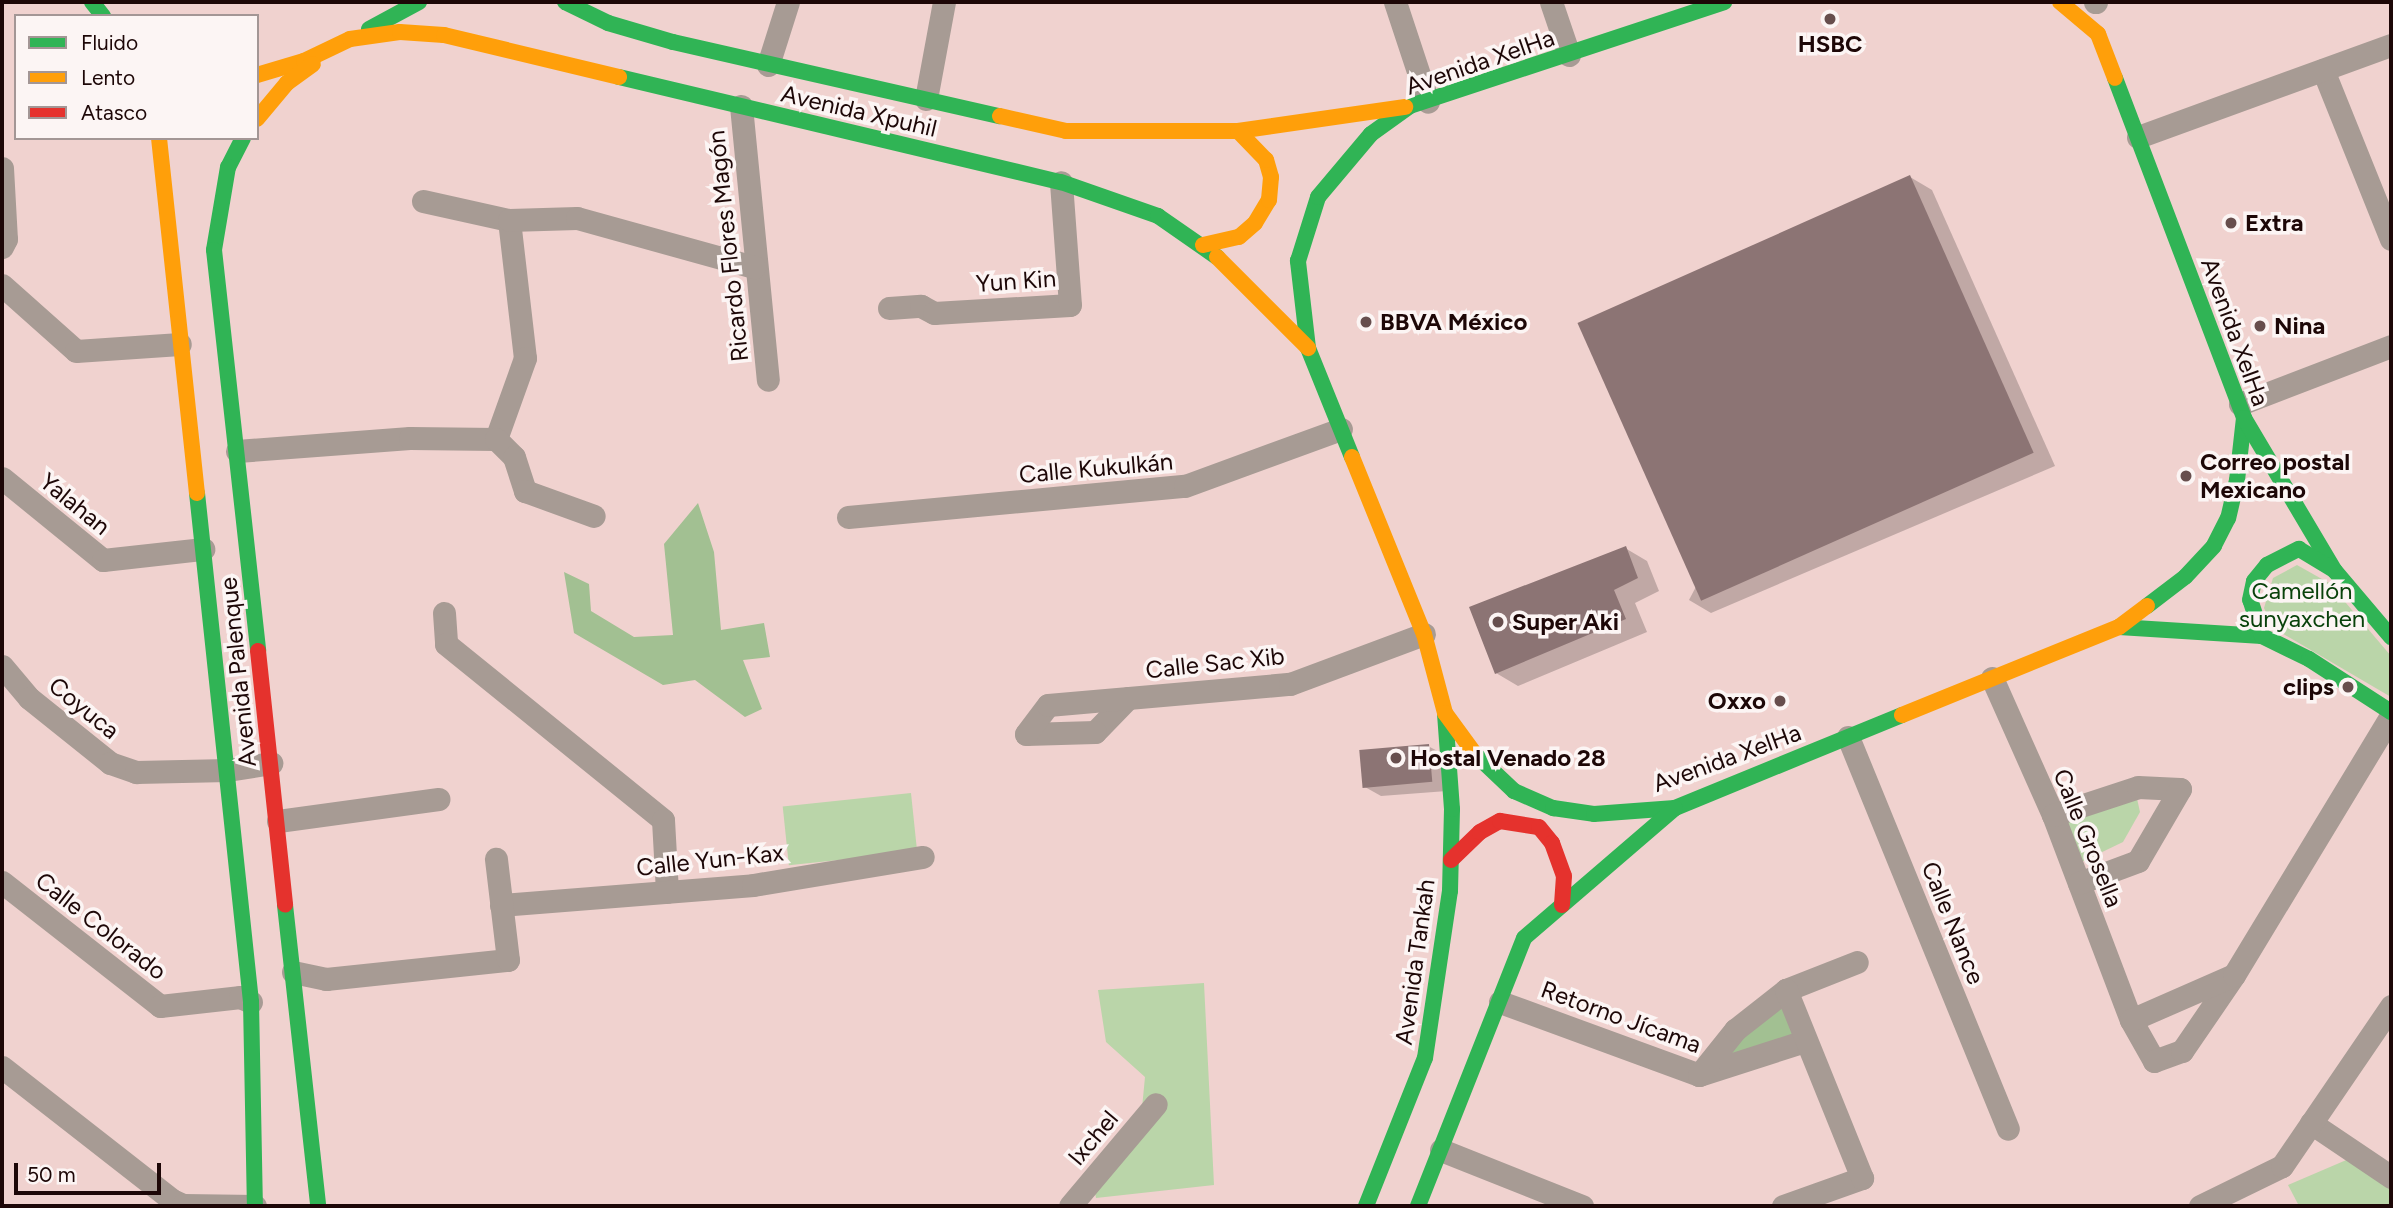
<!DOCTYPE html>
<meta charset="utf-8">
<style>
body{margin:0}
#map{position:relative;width:2393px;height:1208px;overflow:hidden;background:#f0d2cf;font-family:Figtree,sans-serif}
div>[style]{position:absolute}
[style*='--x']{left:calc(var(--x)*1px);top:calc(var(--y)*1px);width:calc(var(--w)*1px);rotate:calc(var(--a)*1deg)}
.green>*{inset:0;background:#bad5a9;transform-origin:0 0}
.forest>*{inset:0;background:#a2c092}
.shadow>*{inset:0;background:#0003}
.building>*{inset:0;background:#8c7474;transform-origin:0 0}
.street>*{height:23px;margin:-11.5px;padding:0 11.5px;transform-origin:11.5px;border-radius:11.5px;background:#a79b94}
.fast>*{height:16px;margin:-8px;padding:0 8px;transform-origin:8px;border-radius:8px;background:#30b455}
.slow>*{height:16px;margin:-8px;padding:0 8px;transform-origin:8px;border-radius:8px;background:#ff9f0a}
.jam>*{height:16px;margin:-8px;padding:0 8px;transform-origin:8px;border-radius:8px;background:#e5322d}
.dots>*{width:19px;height:19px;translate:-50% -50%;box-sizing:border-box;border:4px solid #fcf5f4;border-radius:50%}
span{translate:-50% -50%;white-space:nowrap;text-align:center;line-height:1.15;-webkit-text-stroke:7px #fcf5f4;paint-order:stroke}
.poi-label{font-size:24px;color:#1d0707;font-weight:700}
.left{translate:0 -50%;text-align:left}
.right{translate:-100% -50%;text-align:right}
.street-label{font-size:24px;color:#1d0707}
.park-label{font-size:24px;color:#09420b}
.frame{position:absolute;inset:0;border:4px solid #1d0707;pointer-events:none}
.legend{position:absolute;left:14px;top:14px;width:245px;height:126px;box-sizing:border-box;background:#fcf5f4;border:2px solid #a39695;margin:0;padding:9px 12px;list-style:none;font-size:21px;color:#1d0707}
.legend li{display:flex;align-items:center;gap:14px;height:35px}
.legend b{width:35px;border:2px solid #a39695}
.scale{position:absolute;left:14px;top:1163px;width:147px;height:32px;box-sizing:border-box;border:4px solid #1d0707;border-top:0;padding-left:9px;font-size:21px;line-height:24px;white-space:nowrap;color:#1d0707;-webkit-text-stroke:5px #fcf5f4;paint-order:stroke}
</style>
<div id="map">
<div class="green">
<div style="clip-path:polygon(2297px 565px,2329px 583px,2391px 656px,2391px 697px,2273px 628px,2264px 608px,2273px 578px)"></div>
<div style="left:911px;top:793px;width:59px;height:129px;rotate:84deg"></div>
<div style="clip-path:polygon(2136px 794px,2140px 812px,2123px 842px,2069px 868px,2051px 825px)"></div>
<div style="clip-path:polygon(1204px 983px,1214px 1185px,1096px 1198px,1091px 1170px,1142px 1108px,1145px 1077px,1106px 1042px,1098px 990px)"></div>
<div style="clip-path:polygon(2351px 1158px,2391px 1186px,2391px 1206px,2299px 1206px,2288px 1185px)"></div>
</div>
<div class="forest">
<div style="clip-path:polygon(698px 503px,714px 552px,721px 630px,764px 623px,770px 657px,743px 660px,762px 709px,745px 717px,695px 680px,663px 685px,574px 633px,564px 572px,589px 584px,591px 611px,634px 637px,673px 635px,664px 544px)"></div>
<div style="clip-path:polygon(1781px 1001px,1797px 1034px,1719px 1061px)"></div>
</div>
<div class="shadow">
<div style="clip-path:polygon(1910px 177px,1932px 190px,2055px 466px,1711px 613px,1689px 600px)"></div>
<div style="clip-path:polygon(1625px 548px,1647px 561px,1659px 591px,1635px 603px,1647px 632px,1518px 686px,1496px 673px)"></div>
<div style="clip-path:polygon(1428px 746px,1445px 755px,1447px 791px,1381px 796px,1365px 787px)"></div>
</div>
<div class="building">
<div style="left:1910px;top:175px;width:304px;height:364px;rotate:66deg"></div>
<div style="clip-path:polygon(1626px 546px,1638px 578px,1614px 590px,1626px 619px,1495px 674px,1469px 607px)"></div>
<div style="left:1429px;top:744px;width:38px;height:70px;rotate:85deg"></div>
</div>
<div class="street">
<div style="--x:1395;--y:2;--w:105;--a:71.7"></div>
<div style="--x:1551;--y:2;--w:56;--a:71.2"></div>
<div style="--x:2095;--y:2;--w:1;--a:0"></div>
<div style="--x:768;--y:65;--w:66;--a:-72.4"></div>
<div style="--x:2323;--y:70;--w:182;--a:68.1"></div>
<div style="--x:926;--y:99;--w:99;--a:-79.5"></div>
<div style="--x:741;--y:106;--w:275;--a:84.4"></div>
<div style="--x:2138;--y:137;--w:269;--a:-20"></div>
<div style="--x:2;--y:168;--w:71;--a:86.8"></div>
<div style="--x:6;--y:239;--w:9;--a:117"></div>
<div style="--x:423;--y:201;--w:88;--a:12.5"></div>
<div style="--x:509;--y:220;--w:139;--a:83.4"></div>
<div style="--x:525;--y:358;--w:86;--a:109.7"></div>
<div style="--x:509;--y:220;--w:68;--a:-1.7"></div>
<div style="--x:577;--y:218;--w:184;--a:15.5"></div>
<div style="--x:2;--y:285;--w:99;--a:41.7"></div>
<div style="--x:76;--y:351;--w:104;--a:-3.9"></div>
<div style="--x:889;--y:308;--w:32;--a:-4"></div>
<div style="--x:921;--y:306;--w:15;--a:28"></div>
<div style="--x:934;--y:313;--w:136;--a:-3.4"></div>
<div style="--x:1070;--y:305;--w:123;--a:-94.2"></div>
<div style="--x:2240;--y:404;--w:162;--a:-21"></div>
<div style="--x:237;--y:451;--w:173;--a:-4.3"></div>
<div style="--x:410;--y:438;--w:86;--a:0.7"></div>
<div style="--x:496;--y:439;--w:25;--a:45"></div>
<div style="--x:514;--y:457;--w:36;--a:72"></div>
<div style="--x:525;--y:491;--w:73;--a:19.9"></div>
<div style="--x:2;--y:478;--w:130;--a:39.1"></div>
<div style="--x:103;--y:560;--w:101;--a:-6.3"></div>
<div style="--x:848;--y:517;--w:338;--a:-5.3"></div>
<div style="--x:1185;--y:486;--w:166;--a:-20.1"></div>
<div style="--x:444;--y:613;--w:31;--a:86"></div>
<div style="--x:446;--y:644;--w:279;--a:39"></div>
<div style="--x:663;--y:820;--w:72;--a:86.8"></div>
<div style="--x:2;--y:666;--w:42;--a:49.8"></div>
<div style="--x:29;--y:698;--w:104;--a:38.7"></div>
<div style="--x:110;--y:763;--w:28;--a:19"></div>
<div style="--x:136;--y:772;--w:92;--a:-1.2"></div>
<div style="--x:228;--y:770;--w:44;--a:-9.2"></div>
<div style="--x:1992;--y:678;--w:150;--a:66"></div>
<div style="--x:2053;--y:815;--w:219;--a:69.2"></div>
<div style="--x:2131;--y:1020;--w:47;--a:60.7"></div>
<div style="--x:2154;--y:1061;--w:30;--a:-20"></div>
<div style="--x:2182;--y:1051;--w:92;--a:-55.6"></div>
<div style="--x:1128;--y:698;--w:47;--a:134.1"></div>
<div style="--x:1095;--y:732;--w:69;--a:178.3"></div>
<div style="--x:1026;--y:734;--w:36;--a:-53"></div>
<div style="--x:1048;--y:705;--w:243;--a:-5"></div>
<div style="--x:1290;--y:684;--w:143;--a:-20.5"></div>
<div style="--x:1848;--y:737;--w:423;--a:67.8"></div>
<div style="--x:2053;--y:815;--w:89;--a:-18.2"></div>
<div style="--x:2138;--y:787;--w:42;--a:2.7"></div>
<div style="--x:2180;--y:789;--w:83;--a:120.3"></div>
<div style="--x:2138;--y:861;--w:63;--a:159.6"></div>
<div style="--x:278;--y:821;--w:162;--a:-7.8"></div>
<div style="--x:2;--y:882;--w:201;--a:38.1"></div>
<div style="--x:160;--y:1006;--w:81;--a:-6.4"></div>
<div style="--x:240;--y:997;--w:12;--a:24"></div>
<div style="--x:501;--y:905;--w:253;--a:-4.5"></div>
<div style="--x:753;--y:885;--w:172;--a:-9.4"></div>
<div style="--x:293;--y:972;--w:34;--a:12"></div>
<div style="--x:326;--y:979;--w:183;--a:-6"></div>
<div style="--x:508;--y:960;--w:102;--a:-96.8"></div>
<div style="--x:1500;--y:1002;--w:212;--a:20.1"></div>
<div style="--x:1699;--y:1075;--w:111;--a:-17.8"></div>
<div style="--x:2131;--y:1020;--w:112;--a:-23.6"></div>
<div style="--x:2234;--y:975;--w:303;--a:-58.8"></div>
<div style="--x:2;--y:1067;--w:216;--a:38"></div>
<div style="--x:172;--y:1200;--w:12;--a:24"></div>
<div style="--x:183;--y:1205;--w:72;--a:0.8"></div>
<div style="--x:1699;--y:1075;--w:58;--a:-51.3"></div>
<div style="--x:1735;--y:1030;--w:65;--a:-38.1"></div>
<div style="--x:1786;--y:990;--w:76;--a:-21.5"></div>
<div style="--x:2311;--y:1123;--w:97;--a:34"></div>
<div style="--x:1441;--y:1150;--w:152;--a:21.7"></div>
<div style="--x:1070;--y:1206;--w:133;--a:-49.9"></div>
<div style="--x:1783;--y:1206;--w:84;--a:-19.5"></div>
<div style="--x:1862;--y:1178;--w:203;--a:-112"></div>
<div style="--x:2200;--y:1206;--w:91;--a:-26"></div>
<div style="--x:2282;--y:1166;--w:194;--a:-55.7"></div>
</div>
<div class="fast">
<div style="--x:92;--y:2;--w:18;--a:52"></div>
<div style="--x:565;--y:2;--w:48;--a:26"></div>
<div style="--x:608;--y:23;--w:68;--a:16.3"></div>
<div style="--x:673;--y:42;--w:335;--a:12.8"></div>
<div style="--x:369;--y:29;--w:57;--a:-28.4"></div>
<div style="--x:619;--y:77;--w:454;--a:13.4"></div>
<div style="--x:1061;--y:182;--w:103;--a:19.3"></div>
<div style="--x:1158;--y:216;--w:72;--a:34.8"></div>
<div style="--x:2115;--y:78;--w:364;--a:69.2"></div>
<div style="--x:2244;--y:418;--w:62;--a:96.4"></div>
<div style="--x:2237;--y:480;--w:39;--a:103"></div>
<div style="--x:2228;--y:518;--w:31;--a:117"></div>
<div style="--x:2214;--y:546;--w:42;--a:133.1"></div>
<div style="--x:2185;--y:577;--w:48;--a:142.7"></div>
<div style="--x:243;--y:138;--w:33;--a:117"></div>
<div style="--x:228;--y:167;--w:84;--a:99.6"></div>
<div style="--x:214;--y:250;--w:403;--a:83.7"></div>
<div style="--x:2244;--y:418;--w:178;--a:59.3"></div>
<div style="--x:2335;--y:571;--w:87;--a:49.7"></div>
<div style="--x:1352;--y:457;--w:118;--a:-112"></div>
<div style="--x:1308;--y:348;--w:88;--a:-96.6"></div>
<div style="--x:1298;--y:261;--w:67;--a:-72.6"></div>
<div style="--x:1318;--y:197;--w:82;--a:-49.9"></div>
<div style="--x:1371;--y:134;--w:48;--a:-35.7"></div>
<div style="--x:1410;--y:106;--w:331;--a:-18.3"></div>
<div style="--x:197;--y:493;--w:512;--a:83.94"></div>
<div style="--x:251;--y:1002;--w:204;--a:88.9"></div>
<div style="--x:2119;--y:627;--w:143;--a:3.6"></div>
<div style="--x:2262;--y:636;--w:52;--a:26.1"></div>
<div style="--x:2309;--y:659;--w:98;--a:32.9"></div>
<div style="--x:2262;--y:636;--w:38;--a:-108"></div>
<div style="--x:2250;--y:600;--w:19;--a:-78"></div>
<div style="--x:2254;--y:581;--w:21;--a:-51"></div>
<div style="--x:2267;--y:565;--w:36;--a:-27"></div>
<div style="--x:2299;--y:549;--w:41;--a:31"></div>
<div style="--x:1475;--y:754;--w:54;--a:43.5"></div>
<div style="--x:1514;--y:791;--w:43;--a:23.6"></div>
<div style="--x:1553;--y:808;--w:41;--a:8.3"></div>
<div style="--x:1594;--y:814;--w:81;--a:-4.2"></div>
<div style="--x:1675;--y:808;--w:245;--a:-22.3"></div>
<div style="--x:285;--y:905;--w:303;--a:83.7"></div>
<div style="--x:1366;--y:1206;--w:159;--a:-68.3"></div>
<div style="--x:1425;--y:1058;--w:169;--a:-81.5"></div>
<div style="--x:1450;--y:891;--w:82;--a:-88.6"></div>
<div style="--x:1452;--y:809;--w:95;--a:-94.2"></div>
<div style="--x:1418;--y:1206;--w:288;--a:-68.4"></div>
<div style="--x:1524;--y:938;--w:199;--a:-40.7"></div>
</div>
<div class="slow">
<div style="--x:2060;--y:2;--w:50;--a:40.1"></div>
<div style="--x:2098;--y:34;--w:47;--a:68.9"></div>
<div style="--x:257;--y:75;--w:49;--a:-16.6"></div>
<div style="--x:304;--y:61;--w:51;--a:-25.6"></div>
<div style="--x:350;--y:39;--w:50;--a:-8"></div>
<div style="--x:400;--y:32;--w:44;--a:3.9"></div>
<div style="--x:444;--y:35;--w:180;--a:13.5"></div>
<div style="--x:1000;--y:116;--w:68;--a:12.8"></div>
<div style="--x:1066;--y:131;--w:172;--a:0"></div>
<div style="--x:1238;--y:131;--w:169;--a:-8.2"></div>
<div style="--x:257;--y:119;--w:47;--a:-50.2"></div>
<div style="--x:287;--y:83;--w:32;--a:-36"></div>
<div style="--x:159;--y:138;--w:357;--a:83.9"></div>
<div style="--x:1203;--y:245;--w:37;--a:-13"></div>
<div style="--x:1239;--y:237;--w:21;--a:-41"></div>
<div style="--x:1255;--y:223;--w:27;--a:-59"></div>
<div style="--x:1269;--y:200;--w:23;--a:-85"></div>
<div style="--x:1271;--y:177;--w:18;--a:-106"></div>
<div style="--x:1266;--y:160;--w:40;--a:-134"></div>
<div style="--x:1217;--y:257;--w:129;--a:45"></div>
<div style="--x:1352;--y:457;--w:191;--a:67.9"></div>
<div style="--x:1424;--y:634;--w:82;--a:75.1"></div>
<div style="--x:1445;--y:713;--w:51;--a:53.8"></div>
<div style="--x:1902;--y:715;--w:234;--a:-22.1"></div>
<div style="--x:2119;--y:627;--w:35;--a:-37"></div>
</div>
<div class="jam">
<div style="--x:258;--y:651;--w:255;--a:83.9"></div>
<div style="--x:1451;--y:860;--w:40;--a:-44"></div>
<div style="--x:1480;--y:832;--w:23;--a:-29"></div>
<div style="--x:1500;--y:821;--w:39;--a:9"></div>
<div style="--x:1539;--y:827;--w:21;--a:51"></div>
<div style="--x:1552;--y:843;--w:35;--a:70"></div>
<div style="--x:1564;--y:876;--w:29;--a:94"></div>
</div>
<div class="dots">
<div style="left:1830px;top:19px;background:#674e4d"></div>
<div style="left:2231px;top:223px;background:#674e4d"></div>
<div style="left:1366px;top:322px;background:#674e4d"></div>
<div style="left:2260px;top:326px;background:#674e4d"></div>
<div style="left:2186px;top:476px;background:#674e4d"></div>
<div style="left:1498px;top:622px;background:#674e4d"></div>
<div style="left:2348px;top:687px;background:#674e4d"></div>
<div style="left:1780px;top:701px;background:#674e4d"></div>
<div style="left:1396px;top:758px;background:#674e4d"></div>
</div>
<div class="poi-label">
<span style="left:1830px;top:44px">HSBC</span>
<span class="left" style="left:2245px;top:223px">Extra</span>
<span class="left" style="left:1380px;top:322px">BBVA México</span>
<span class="left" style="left:2274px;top:326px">Nina</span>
<span class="left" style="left:2200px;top:476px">Correo postal<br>Mexicano</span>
<span class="left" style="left:1512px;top:622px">Super Aki</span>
<span class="right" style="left:2334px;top:687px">clips</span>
<span class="right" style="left:1766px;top:701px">Oxxo</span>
<span class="left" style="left:1410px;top:758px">Hostal Venado 28</span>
</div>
<div class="street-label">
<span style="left:1480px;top:62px;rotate:-19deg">Avenida XelHa</span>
<span style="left:859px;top:111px;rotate:13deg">Avenida Xpuhil</span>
<span style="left:728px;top:246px;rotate:-96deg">Ricardo Flores Magón</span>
<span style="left:1016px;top:281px;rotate:-4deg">Yun Kin</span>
<span style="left:2235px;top:332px;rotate:70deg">Avenida XelHa</span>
<span style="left:1096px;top:468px;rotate:-5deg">Calle Kukulkán</span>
<span style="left:75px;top:504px;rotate:39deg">Yalahan</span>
<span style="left:1215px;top:663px;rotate:-6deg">Calle Sac Xib</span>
<span style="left:238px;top:672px;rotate:-96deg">Avenida Palenque</span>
<span style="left:84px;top:708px;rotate:39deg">Coyuca</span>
<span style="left:1727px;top:758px;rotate:-20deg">Avenida XelHa</span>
<span style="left:2088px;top:838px;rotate:68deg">Calle Grosella</span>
<span style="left:710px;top:860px;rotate:-6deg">Calle Yun-Kax</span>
<span style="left:1953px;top:923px;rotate:68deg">Calle Nance</span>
<span style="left:101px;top:926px;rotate:38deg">Calle Colorado</span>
<span style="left:1415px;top:962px;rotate:-82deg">Avenida Tankah</span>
<span style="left:1621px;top:1017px;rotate:20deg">Retorno Jícama</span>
<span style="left:1093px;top:1138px;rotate:-50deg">Ixchel</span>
</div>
<div class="park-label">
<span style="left:2302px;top:605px">Camellón<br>sunyaxchen</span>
</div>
<div class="frame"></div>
<ul class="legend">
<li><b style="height:9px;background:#30b455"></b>Fluido</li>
<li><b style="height:9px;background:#ff9f0a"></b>Lento</li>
<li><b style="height:9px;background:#e5322d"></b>Atasco</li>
</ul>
<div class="scale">50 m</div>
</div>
